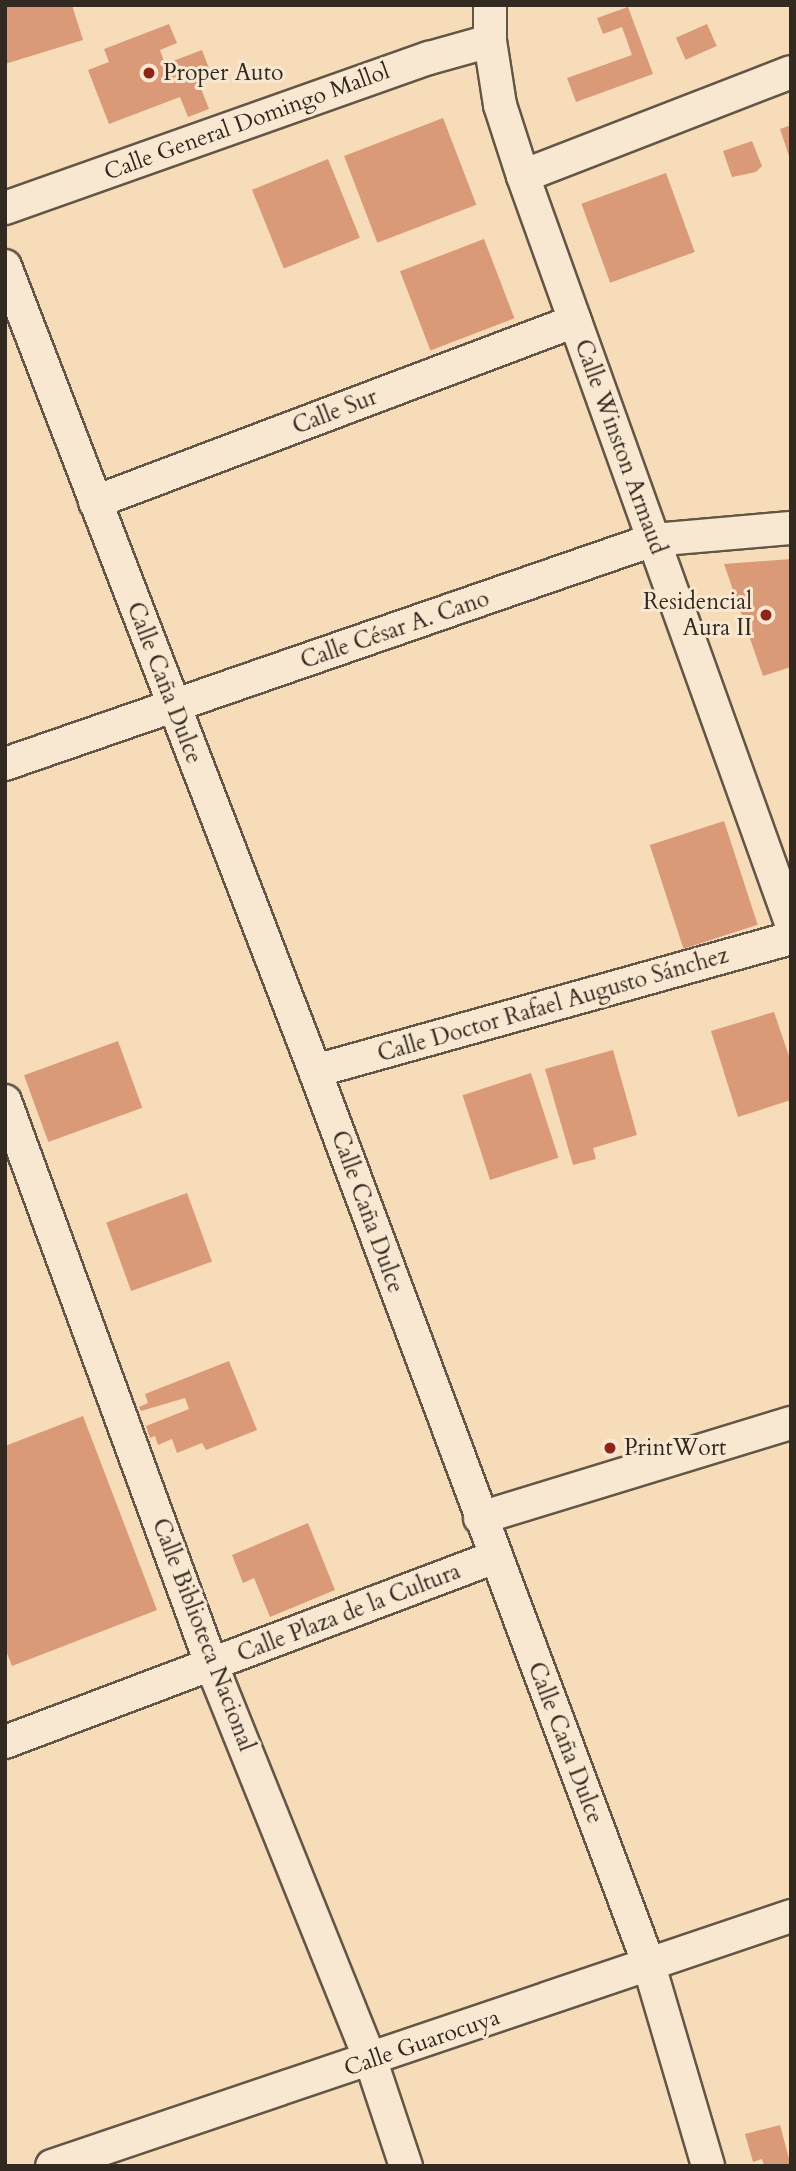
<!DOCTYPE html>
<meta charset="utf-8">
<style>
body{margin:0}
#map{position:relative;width:796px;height:2171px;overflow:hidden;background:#f6dcb8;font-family:Cardo,serif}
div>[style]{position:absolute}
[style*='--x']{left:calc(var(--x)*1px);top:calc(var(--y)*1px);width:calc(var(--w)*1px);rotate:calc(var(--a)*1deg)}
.building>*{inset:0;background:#da9a78;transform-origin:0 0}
.roads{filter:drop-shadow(2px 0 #635646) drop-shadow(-2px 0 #635646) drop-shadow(0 2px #635646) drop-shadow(0 -2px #635646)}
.minor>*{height:32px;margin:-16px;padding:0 16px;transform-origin:16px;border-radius:16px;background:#f9e8d1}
.dots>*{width:19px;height:19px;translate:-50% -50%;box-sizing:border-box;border:4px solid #f9e8d1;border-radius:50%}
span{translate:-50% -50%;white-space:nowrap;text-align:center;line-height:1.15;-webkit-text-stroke:6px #f9e8d1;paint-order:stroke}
.poi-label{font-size:23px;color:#322920}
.left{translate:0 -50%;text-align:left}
.right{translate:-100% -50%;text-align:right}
.street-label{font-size:23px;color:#322920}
.frame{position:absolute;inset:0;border:7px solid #322920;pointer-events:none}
</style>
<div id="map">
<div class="building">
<div style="clip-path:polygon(5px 5px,72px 5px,83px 40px,5px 64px)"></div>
<div style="clip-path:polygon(628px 7px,653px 74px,576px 102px,567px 78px,632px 55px,622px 27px,603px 34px,597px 18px)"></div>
<div style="clip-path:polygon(169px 24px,177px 43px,160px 50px,165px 64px,202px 50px,212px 76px,198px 81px,209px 109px,188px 117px,180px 97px,109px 124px,88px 70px,109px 62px,104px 49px)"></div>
<div style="left:707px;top:24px;width:24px;height:34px;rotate:66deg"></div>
<div style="left:443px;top:118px;width:93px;height:106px;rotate:69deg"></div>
<div style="clip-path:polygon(791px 125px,791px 159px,790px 159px,780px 129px)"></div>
<div style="clip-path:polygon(752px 141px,762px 166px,756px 172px,732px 177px,723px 151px)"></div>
<div style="left:328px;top:159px;width:85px;height:82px;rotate:68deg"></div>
<div style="left:666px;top:173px;width:84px;height:90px;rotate:70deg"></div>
<div style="left:484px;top:239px;width:85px;height:90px;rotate:69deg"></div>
<div style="clip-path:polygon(791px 559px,791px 667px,763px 676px,724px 564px)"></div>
<div style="left:724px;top:821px;width:109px;height:78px;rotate:72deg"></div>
<div style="clip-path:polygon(774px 1012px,791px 1062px,791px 1100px,738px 1117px,711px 1031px)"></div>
<div style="left:118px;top:1041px;width:71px;height:100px;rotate:70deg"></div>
<div style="clip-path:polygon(613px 1050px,637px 1135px,593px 1148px,596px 1159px,573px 1165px,545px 1069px)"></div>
<div style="left:531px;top:1073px;width:89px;height:72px;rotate:72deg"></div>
<div style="left:187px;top:1193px;width:73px;height:86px;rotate:70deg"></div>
<div style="clip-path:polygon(229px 1361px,257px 1430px,206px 1450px,202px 1443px,177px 1453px,172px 1439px,158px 1445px,155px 1436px,150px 1438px,146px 1426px,189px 1409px,185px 1398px,141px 1411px,139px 1407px,148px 1403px,145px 1394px)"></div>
<div style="clip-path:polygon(83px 1416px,157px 1610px,12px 1666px,5px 1648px,5px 1446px)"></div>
<div style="clip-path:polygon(308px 1523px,335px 1590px,270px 1617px,254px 1578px,243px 1583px,232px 1555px)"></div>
<div style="clip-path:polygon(780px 2125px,791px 2166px,764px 2166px,762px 2159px,753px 2162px,745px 2134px)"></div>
</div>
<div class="roads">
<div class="minor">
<div style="--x:490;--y:5;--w:36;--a:90"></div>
<div style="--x:490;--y:41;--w:65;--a:81.1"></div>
<div style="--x:500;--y:105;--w:75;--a:72.1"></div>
<div style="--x:523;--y:176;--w:794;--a:70.26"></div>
<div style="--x:523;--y:176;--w:287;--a:-21.2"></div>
<div style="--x:5;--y:208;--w:450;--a:-19.5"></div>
<div style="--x:429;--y:58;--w:63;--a:-15.6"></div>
<div style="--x:5;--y:266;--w:863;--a:68.94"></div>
<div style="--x:315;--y:1071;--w:954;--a:69.51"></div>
<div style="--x:649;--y:1965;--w:209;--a:73.6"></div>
<div style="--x:95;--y:502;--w:513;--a:-20.66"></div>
<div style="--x:5;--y:764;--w:686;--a:-19.07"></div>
<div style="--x:653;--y:540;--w:139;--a:-5"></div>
<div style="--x:315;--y:1071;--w:494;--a:-15.6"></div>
<div style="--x:5;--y:1101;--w:602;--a:69.88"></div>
<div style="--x:212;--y:1666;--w:426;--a:68.1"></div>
<div style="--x:371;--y:2061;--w:111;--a:71.6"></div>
<div style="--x:480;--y:1518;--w:325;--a:-17"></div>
<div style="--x:5;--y:1742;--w:524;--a:-20.68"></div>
<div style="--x:52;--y:2166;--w:780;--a:-18.69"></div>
</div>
</div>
<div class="dots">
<div style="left:149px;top:73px;background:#8f2418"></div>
<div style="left:766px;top:615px;background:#8f2418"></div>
<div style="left:610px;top:1448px;background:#8f2418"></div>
</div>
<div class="poi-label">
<span class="left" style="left:163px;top:73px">Proper Auto</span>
<span class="right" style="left:752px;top:615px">Residencial<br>Aura II</span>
<span class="left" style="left:624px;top:1448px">PrintWort</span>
</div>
<div class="street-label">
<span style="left:247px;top:122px;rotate:-20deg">Calle General Domingo Mallol</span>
<span style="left:335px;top:412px;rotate:-21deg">Calle Sur</span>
<span style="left:620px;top:447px;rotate:70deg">Calle Winston Armaud</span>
<span style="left:395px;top:630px;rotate:-19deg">Calle César A. Cano</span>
<span style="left:164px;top:683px;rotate:69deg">Calle Caña Dulce</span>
<span style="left:553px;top:1005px;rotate:-16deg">Calle Doctor Rafael Augusto Sánchez</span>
<span style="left:367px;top:1212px;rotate:70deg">Calle Caña Dulce</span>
<span style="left:349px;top:1613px;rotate:-21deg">Calle Plaza de la Cultura</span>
<span style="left:203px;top:1635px;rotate:69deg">Calle Biblioteca Nacional</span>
<span style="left:565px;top:1743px;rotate:69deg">Calle Caña Dulce</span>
<span style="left:422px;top:2043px;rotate:-19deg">Calle Guarocuya</span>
</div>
<div class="frame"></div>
</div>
